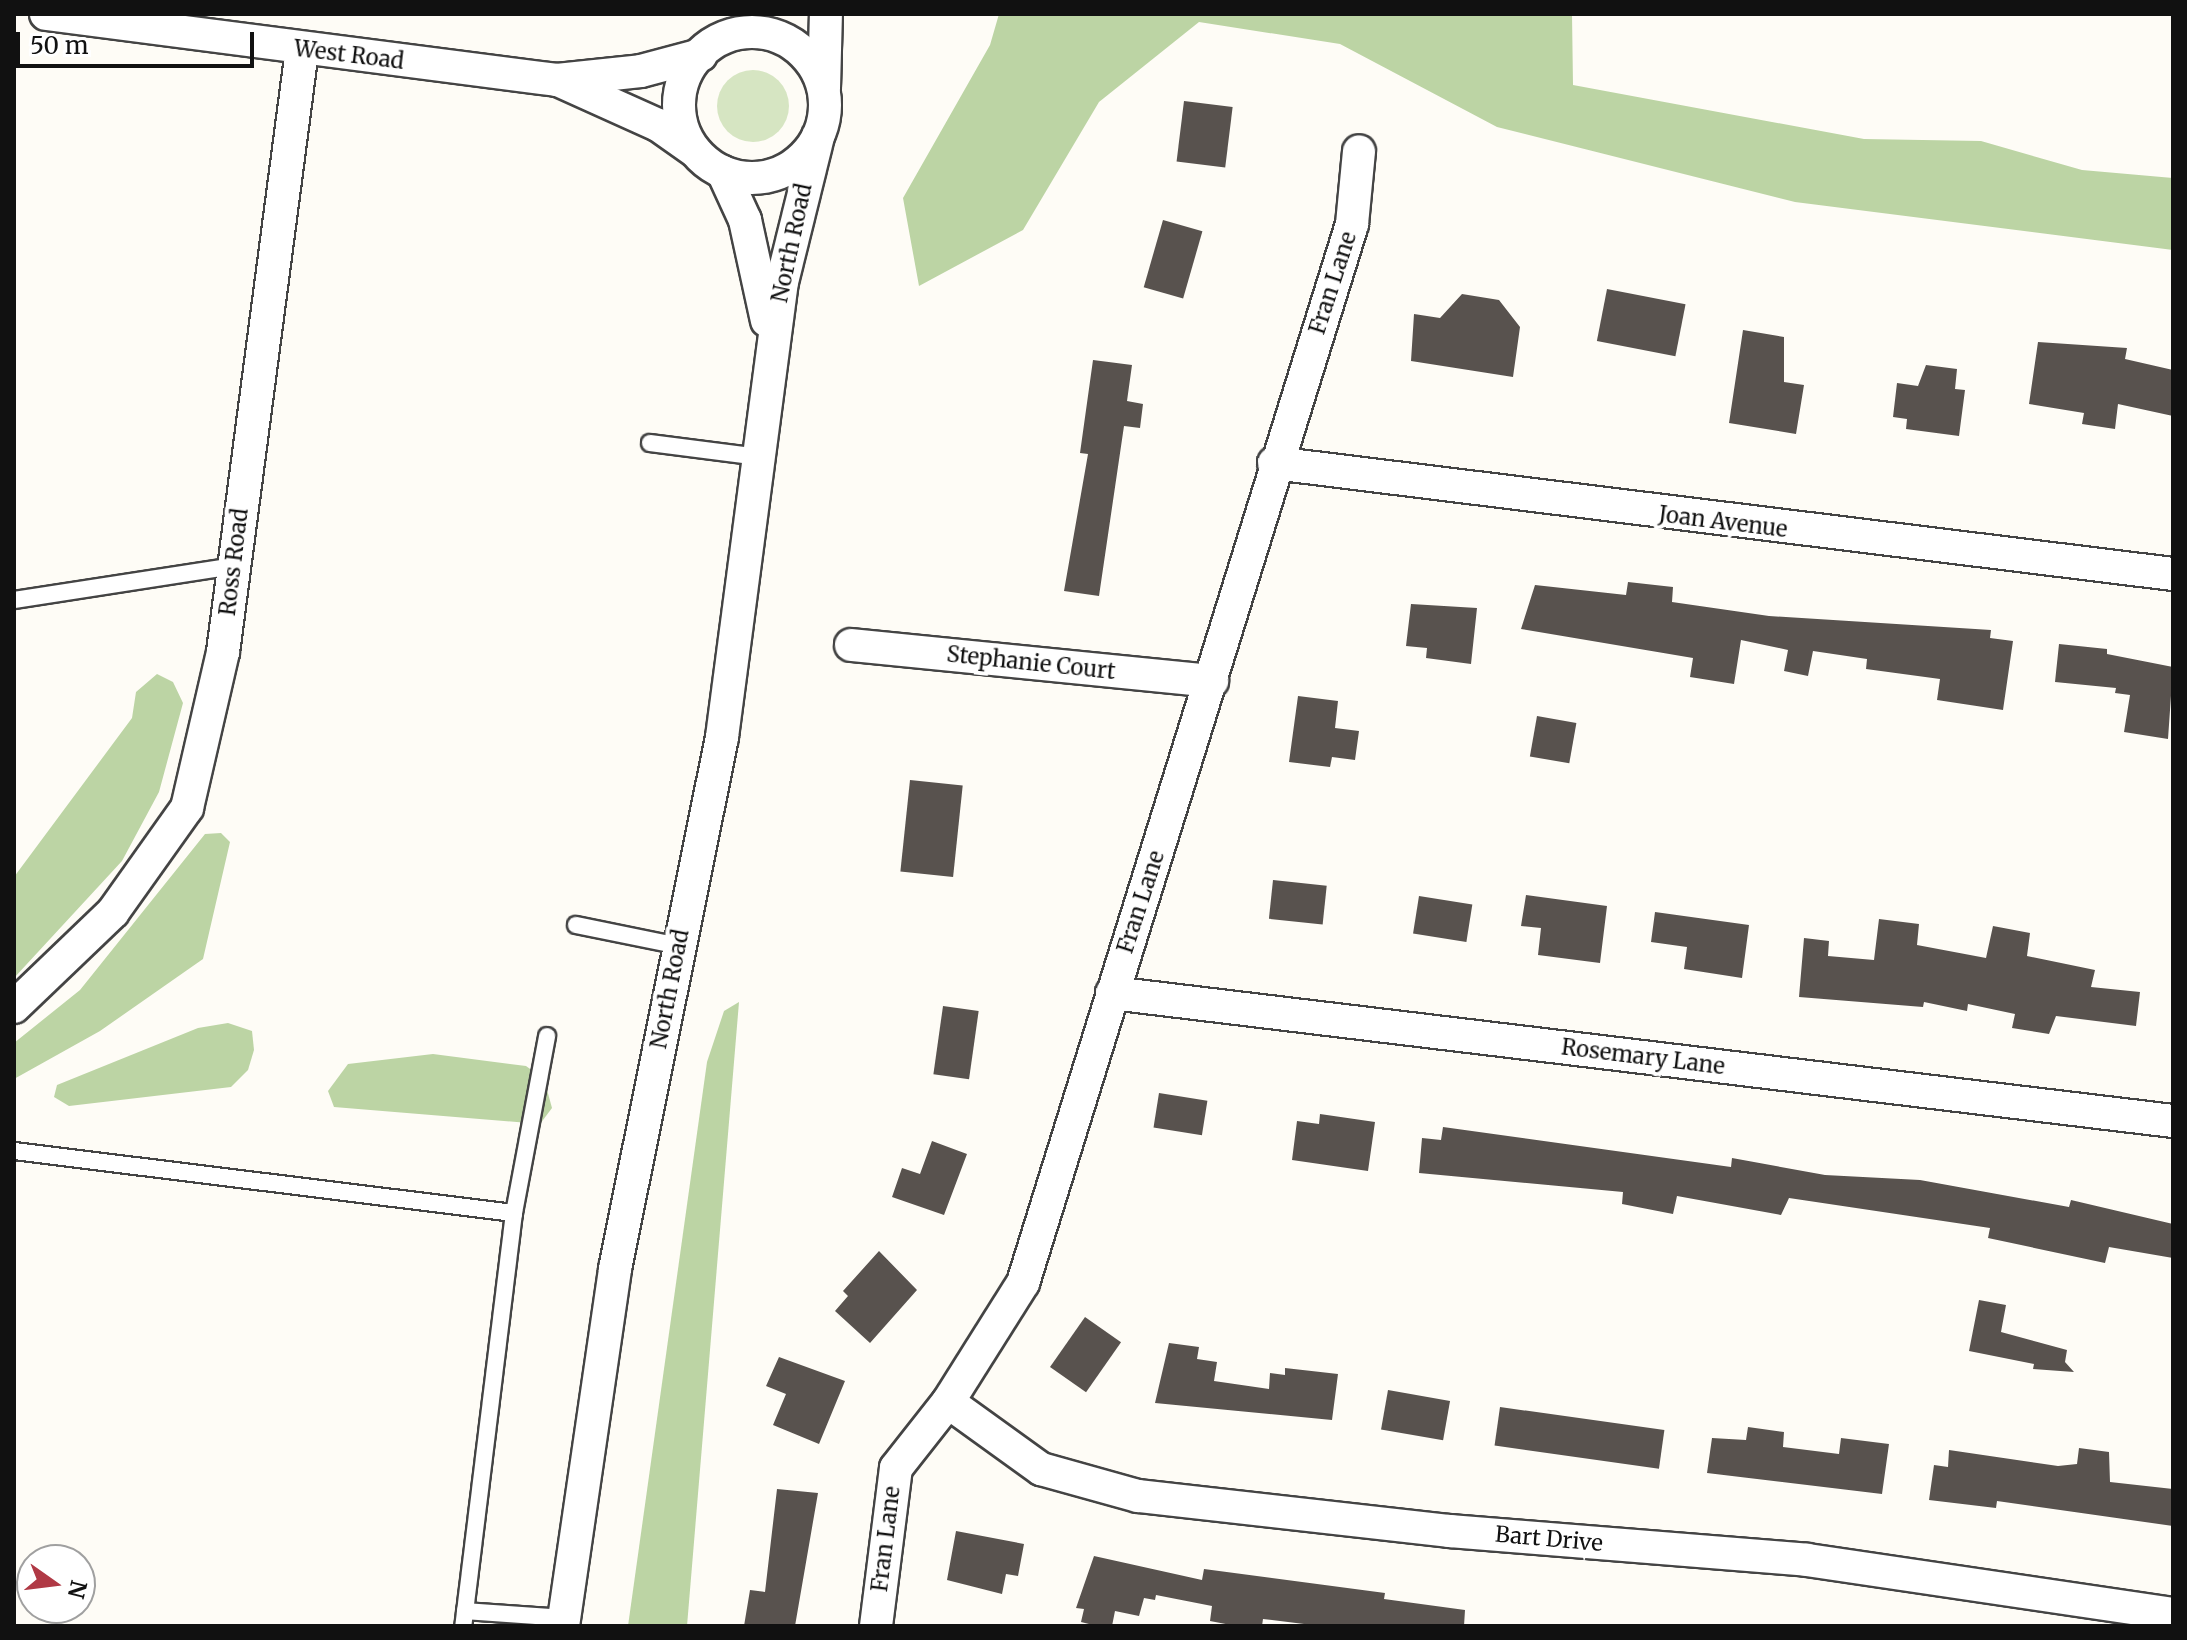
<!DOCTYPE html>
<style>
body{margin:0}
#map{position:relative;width:2187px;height:1640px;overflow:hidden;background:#fefcf6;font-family:Merriweather,serif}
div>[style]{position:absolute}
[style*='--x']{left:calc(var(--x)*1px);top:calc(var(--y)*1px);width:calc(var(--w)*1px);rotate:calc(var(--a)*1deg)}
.green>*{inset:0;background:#d6e5c2}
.round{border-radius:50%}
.forest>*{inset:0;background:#bcd4a4}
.building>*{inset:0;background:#58524e;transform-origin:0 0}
.roads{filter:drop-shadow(2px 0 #444) drop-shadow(-2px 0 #444) drop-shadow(0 2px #444) drop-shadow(0 -2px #444)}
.lane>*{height:16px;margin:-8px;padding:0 8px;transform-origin:8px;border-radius:8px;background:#fff}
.street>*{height:32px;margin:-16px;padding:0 16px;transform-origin:16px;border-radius:16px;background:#fff}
.street>.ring{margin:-16px;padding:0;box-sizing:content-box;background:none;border:32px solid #fff;border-radius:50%}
span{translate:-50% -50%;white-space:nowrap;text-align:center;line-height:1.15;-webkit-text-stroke:8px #fff;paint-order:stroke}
.street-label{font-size:22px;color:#111}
.frame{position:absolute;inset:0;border:16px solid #111;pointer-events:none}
.north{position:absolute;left:16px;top:1544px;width:80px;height:80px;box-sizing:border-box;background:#fff;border:2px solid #a0a0a0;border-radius:50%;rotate:104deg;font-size:22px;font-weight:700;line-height:32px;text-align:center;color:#111}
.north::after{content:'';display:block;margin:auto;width:28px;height:36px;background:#b03945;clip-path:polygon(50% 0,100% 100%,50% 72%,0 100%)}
.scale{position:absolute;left:16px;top:32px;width:238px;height:36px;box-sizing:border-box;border:4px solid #111;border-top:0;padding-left:10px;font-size:24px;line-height:28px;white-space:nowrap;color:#111;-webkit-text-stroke:6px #fff;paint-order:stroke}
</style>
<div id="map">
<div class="green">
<div class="round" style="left:717px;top:70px;width:72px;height:72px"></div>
</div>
<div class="forest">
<div style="clip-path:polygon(999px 14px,1572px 14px,1573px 85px,1864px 139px,1981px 141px,2082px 170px,2173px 178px,2173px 250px,1795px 202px,1497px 127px,1340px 44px,1199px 22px,1099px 102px,1023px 230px,919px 286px,903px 198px,990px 45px)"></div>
<div style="clip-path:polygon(157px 674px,173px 682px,183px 703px,159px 792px,122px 861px,14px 978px,14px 877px,132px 718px,136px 692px)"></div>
<div style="clip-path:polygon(221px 833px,230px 842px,203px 959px,100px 1031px,14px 1079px,14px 1043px,80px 990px,205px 834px)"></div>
<div style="clip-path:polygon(739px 1002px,687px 1626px,628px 1626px,707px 1062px,724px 1011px)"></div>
<div style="clip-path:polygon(228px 1023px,252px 1031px,254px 1050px,248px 1070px,231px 1087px,69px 1106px,54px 1097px,57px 1085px,198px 1028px)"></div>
<div style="clip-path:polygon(433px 1054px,526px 1066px,544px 1079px,552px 1108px,540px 1124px,334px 1107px,328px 1091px,348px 1064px)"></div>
</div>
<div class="building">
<div style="left:1184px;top:101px;width:49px;height:61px;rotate:7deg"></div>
<div style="left:1163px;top:220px;width:41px;height:70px;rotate:16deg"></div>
<div style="left:1607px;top:289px;width:80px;height:53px;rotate:11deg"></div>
<div style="clip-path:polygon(1462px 294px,1499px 300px,1520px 327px,1513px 377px,1411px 361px,1414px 314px,1440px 318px)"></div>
<div style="clip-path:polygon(1743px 330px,1784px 337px,1784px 382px,1804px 385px,1796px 434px,1729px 423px)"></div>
<div style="clip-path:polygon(2038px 342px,2127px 348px,2125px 359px,2173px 370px,2173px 416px,2118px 404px,2115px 429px,2082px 424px,2084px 413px,2029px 404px)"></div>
<div style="clip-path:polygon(1093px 360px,1132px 365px,1127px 401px,1143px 404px,1140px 428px,1124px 426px,1099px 596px,1064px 591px,1088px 454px,1080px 453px)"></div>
<div style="clip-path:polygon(1926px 365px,1957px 369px,1955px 389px,1965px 390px,1959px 436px,1906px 429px,1907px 419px,1893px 417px,1897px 383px,1918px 386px)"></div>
<div style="clip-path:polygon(1628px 582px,1673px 587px,1672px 602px,1769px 616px,1991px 630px,1990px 638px,2013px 641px,2003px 710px,1937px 700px,1940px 679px,1866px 669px,1867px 659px,1813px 651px,1808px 676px,1784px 671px,1788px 650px,1741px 640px,1734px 684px,1690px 677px,1693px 658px,1521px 629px,1535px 585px,1626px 595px)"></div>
<div style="clip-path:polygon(1411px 604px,1477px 608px,1471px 664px,1426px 658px,1427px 648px,1406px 646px)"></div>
<div style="clip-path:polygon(2059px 644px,2107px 649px,2107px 654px,2173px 667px,2168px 739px,2124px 732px,2130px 695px,2115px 693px,2116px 688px,2055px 682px)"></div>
<div style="clip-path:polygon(1298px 696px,1338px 701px,1335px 728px,1359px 731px,1355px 760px,1332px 757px,1330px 767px,1289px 762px)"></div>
<div style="left:1537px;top:716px;width:40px;height:41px;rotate:10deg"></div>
<div style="left:910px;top:780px;width:53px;height:92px;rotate:6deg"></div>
<div style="left:1273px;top:880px;width:54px;height:39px;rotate:6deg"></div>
<div style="clip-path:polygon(1526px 895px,1607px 906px,1600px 963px,1538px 955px,1541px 928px,1521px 926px)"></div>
<div style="left:1419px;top:896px;width:54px;height:38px;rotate:9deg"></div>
<div style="clip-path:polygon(1655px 912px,1749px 925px,1742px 978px,1684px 969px,1687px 947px,1651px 942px)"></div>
<div style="clip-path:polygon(1879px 919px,1919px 924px,1917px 945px,1986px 958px,1993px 926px,2030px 933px,2027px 956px,2095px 970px,2091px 987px,2140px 992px,2136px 1026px,2056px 1016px,2049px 1034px,2012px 1028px,2015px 1014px,1968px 1004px,1967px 1011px,1924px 1002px,1923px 1007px,1799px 997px,1804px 938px,1829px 941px,1828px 956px,1874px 960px)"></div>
<div style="left:943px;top:1006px;width:36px;height:69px;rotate:8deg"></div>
<div style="left:1159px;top:1093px;width:49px;height:35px;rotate:9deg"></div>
<div style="clip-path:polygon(1320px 1114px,1375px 1122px,1368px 1171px,1292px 1160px,1297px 1121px,1319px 1124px)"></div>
<div style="clip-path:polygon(1443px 1127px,1731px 1167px,1732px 1158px,1825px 1175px,1920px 1180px,2069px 1207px,2071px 1200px,2173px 1224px,2173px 1258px,2109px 1247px,2105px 1263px,1988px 1238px,1990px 1228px,1789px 1198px,1781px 1215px,1677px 1196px,1673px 1214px,1622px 1204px,1623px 1192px,1419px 1173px,1422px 1138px,1441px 1140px)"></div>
<div style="clip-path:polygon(932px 1141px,967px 1154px,944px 1215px,892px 1197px,902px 1168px,920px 1174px)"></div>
<div style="clip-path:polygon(879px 1251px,917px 1290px,870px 1343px,835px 1311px,848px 1296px,843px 1291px)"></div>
<div style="clip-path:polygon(1979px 1300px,2006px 1305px,2001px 1332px,2067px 1350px,2065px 1362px,2074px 1372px,2033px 1369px,2034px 1364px,1969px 1351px)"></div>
<div style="left:1085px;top:1317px;width:44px;height:61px;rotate:35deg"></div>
<div style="clip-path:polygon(1169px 1343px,1199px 1347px,1197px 1359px,1217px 1362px,1214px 1381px,1269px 1389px,1270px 1373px,1285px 1375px,1285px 1368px,1338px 1374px,1332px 1420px,1155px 1403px)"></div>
<div style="clip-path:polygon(779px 1357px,845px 1381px,819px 1444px,773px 1425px,786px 1394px,766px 1386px)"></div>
<div style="left:1388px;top:1390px;width:63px;height:40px;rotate:10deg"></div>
<div style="left:1500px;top:1407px;width:166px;height:39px;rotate:8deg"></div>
<div style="clip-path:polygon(1748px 1427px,1784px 1432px,1783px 1447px,1839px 1454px,1841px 1438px,1889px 1444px,1882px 1494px,1707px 1473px,1712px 1438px,1746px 1440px)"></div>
<div style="clip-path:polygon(2079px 1448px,2109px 1452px,2110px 1482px,2173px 1489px,2173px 1526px,1997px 1501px,1996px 1508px,1929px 1500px,1934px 1465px,1948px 1467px,1949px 1450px,2058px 1466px,2077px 1464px)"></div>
<div style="clip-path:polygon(777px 1489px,818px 1493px,795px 1626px,744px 1626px,750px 1590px,765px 1592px)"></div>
<div style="clip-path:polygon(956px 1531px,1024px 1544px,1018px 1576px,1006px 1574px,1002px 1594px,947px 1580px)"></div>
<div style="clip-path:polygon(1094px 1556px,1202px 1580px,1204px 1569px,1385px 1593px,1384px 1599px,1465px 1610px,1464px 1626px,1320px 1626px,1263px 1619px,1262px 1626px,1236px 1626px,1210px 1621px,1212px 1606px,1156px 1595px,1155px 1600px,1144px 1598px,1139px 1616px,1115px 1611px,1112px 1626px,1097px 1626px,1081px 1622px,1084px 1609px,1076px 1608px)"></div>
</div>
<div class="roads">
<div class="lane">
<div style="--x:650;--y:443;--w:110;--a:7.3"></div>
<div style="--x:14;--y:600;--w:222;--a:-8.8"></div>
<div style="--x:576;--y:925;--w:105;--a:11.5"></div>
<div style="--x:14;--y:1151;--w:504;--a:7.07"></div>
<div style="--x:514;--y:1213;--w:416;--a:97"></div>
<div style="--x:514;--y:1213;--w:180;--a:-79.4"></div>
<div style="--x:465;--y:1611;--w:99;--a:4"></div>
</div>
<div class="street">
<div style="--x:46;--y:14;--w:515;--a:7.36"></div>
<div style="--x:557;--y:80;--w:84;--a:-6.1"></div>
<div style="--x:641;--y:71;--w:62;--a:-14.9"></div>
<div class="ring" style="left:679px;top:32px;width:114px;height:114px"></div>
<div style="--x:560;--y:81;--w:107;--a:24.2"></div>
<div style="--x:658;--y:125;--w:45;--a:35.1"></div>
<div style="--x:824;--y:88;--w:74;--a:-88.5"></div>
<div style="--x:723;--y:172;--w:53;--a:65.4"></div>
<div style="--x:745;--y:220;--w:103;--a:77.7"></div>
<div style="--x:1274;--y:463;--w:906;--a:7.04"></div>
<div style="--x:851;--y:645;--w:363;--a:5.7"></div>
<div style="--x:1112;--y:993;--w:1069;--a:6.88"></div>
<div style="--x:14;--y:1007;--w:137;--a:-43.8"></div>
<div style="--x:113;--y:912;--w:128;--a:-54.6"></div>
<div style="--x:187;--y:808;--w:160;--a:-77"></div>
<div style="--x:223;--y:652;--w:607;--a:-82.52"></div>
<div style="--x:948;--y:1402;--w:115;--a:35.8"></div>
<div style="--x:1041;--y:1469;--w:101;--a:15.6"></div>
<div style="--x:1138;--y:1496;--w:314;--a:6.4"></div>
<div style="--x:1450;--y:1531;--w:358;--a:4.6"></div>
<div style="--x:1807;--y:1560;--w:370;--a:8.4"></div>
<div style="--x:563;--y:1626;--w:361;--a:-81.7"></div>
<div style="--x:615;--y:1269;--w:543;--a:-78.63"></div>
<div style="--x:722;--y:737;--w:459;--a:-82.5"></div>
<div style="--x:782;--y:282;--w:150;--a:-76.1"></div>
<div style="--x:876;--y:1626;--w:159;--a:-82.8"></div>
<div style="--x:896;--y:1468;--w:84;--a:-51.8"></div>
<div style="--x:948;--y:1402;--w:141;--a:-57.8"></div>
<div style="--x:1023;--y:1283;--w:1109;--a:-72.74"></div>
<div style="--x:1352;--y:224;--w:73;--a:-84.5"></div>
</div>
</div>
<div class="street-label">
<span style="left:349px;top:55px;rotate:7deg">West Road</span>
<span style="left:792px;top:243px;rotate:-78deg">North Road</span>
<span style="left:1333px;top:283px;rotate:-72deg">Fran Lane</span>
<span style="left:1723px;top:522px;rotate:7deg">Joan Avenue</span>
<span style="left:234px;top:562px;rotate:-83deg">Ross Road</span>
<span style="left:1031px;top:663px;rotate:6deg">Stephanie Court</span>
<span style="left:1141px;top:902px;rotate:-72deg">Fran Lane</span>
<span style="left:670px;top:989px;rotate:-79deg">North Road</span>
<span style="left:1643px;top:1057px;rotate:7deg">Rosemary Lane</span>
<span style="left:886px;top:1539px;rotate:-83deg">Fran Lane</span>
<span style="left:1549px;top:1539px;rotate:5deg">Bart Drive</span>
</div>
<div class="frame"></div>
<div class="north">N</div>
<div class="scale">50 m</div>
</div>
